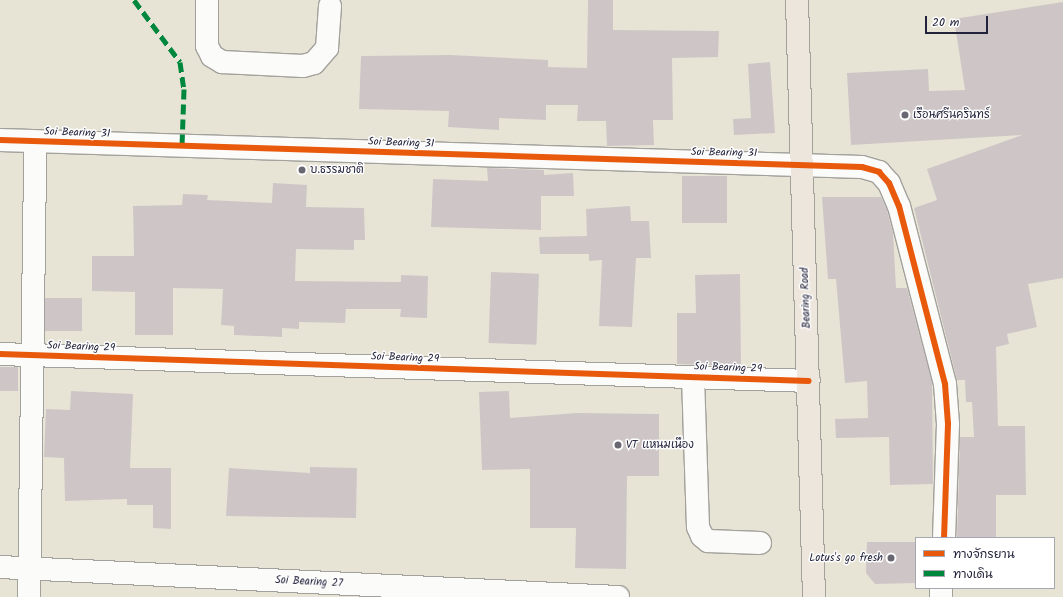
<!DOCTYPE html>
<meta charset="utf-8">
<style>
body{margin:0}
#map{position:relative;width:1063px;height:597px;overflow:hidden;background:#e7e4d6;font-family:Kalam,"Playpen Sans Thai",sans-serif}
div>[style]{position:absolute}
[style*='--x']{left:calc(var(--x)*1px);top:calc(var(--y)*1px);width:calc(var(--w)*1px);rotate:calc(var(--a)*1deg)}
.building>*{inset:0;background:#cec6c6;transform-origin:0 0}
.roads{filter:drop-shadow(1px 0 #a3a19c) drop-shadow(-1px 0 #a3a19c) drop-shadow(0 1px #a3a19c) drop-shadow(0 -1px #a3a19c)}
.minor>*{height:22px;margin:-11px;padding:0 11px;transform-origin:11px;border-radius:11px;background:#fbfbf9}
.major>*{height:22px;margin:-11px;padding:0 11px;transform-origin:11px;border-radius:11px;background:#ede6dd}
.quiet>*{height:5px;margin-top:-2.5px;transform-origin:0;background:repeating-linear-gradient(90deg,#00873e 0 10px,transparent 0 15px)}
.cycleway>*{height:6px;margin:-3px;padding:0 3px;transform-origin:3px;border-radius:3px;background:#e8590c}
.dots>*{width:11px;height:11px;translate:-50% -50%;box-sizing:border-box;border:2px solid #fff;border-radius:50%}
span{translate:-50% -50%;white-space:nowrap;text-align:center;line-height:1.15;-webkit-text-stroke:3px #fff;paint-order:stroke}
.poi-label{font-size:11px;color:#22223b}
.left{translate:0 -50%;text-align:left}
.right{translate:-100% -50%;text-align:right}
.street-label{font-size:11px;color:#22223b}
.legend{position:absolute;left:915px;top:537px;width:140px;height:52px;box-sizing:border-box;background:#fff;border:1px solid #a7a7b1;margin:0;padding:5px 7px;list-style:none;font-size:12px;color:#22223b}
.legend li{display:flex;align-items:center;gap:8px;height:20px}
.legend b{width:20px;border:1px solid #a7a7b1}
.scale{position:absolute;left:925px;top:16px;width:63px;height:18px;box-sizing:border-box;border:2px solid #22223b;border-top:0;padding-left:5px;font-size:12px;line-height:14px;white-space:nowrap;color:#22223b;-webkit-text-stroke:3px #fff;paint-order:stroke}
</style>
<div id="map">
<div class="building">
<div style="clip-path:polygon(588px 0,613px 0,613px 30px,719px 31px,718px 57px,672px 58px,673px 120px,653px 120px,654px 145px,607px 146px,606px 121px,577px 121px,578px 105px,546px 105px,546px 120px,499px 118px,499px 130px,448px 127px,449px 111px,359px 109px,361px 56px,451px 55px,548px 60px,548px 67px,587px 68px)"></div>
<div style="clip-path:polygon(1063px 2px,1063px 278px,1028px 284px,1037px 327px,1007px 334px,1009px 344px,996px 347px,998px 426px,1025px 426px,1026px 495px,996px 495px,996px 538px,957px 538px,960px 437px,974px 437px,972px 402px,966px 402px,965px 380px,957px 380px,914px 208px,937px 200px,927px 169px,1022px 135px,851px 145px,847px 73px,928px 69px,929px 91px,965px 90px,954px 19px)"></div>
<div style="clip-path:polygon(770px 62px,775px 133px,734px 135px,733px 119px,751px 118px,748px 64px)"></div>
<div style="clip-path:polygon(487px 168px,544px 170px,544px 175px,573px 173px,574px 196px,541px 196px,541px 230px,431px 227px,433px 179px,488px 181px)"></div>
<div style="left:727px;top:176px;width:47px;height:45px;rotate:90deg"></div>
<div style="clip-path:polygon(273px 183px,307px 185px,306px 207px,364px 208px,365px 240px,354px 240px,354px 250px,296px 249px,295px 281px,401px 282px,401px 275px,428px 276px,427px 318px,400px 317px,401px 309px,346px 309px,345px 323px,299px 322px,299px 329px,282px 328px,282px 337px,234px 335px,234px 326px,221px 325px,223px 289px,173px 288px,173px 335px,135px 335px,135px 292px,92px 291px,92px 256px,134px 256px,133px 206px,182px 205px,183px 194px,208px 195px,207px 200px,272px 203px)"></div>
<div style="clip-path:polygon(822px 197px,881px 197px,887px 210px,893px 233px,896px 288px,907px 288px,932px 382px,933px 484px,890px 485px,889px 437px,836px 438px,835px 419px,868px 418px,867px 381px,845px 383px,836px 279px,828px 279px)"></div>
<div style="clip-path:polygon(630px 206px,631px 221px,649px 221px,651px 258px,636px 258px,632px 327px,599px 326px,602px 260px,589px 261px,589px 254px,540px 254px,539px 237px,587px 236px,586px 209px)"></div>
<div style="left:491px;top:272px;width:48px;height:71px;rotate:2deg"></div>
<div style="clip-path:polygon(740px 274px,741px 366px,677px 364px,677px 313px,696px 313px,695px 275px)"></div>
<div style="left:45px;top:298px;width:37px;height:33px"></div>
<div style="left:0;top:367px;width:18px;height:24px"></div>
<div style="clip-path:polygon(71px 391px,133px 394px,130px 468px,171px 468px,171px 529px,153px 528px,153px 505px,127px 505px,127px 499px,65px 501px,64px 458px,44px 457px,46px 409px,70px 410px)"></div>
<div style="clip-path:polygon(509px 391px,510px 418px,577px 413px,659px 414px,659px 476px,627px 476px,626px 569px,575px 568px,576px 528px,530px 528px,530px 469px,482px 470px,479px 392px)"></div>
<div style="clip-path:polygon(310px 467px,357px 468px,356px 518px,226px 516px,229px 468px,310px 473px)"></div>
<div style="clip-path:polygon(867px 542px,916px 542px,916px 583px,875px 584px,866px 573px)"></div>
</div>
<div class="roads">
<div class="minor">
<div style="--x:207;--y:0;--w:46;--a:90"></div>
<div style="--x:207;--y:46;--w:11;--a:63"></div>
<div style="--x:212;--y:56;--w:12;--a:31"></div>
<div style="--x:222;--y:62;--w:81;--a:2.8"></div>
<div style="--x:303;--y:66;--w:11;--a:-15"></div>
<div style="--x:314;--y:63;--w:20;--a:-49"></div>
<div style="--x:327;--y:48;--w:42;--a:-85.9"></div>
<div style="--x:0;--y:140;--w:862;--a:1.79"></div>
<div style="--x:862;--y:167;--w:18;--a:16"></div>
<div style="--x:879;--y:172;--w:15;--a:48"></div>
<div style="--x:889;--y:183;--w:25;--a:67"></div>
<div style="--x:899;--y:206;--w:184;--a:75.5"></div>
<div style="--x:945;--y:384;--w:40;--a:85.7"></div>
<div style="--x:948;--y:424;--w:114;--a:92"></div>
<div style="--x:0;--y:354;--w:809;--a:1.91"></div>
<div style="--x:693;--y:377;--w:150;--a:88.1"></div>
<div style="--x:698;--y:527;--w:10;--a:66"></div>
<div style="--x:702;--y:536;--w:8;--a:40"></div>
<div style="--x:708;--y:541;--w:52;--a:2.2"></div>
<div style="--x:0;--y:567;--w:619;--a:2.78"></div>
<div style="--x:29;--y:597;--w:455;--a:-89.2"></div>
<div style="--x:941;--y:597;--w:9;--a:-90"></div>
</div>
<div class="major">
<div style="--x:797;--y:0;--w:597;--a:88.37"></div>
</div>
</div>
<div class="quiet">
<div style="--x:134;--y:0;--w:77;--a:53.4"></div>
<div style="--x:180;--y:62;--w:27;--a:82"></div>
<div style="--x:184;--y:89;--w:57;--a:92"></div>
</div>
<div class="cycleway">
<div style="--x:0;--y:140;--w:862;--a:1.79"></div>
<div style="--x:862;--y:167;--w:18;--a:16"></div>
<div style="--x:879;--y:172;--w:15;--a:48"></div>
<div style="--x:889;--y:183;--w:25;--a:67"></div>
<div style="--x:899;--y:206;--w:184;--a:75.5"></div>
<div style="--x:945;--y:384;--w:40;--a:85.7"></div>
<div style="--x:948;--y:424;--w:114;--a:92"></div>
<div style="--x:0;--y:354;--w:809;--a:1.91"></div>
</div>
<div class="dots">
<div style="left:905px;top:115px;background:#676671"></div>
<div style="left:302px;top:170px;background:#676671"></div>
<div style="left:618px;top:445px;background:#676671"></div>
<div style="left:891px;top:558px;background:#676671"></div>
</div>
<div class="poi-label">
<span class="left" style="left:913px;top:115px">เรือนศรีนครินทร์</span>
<span class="left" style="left:310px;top:170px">บ.ธรรมชาติ</span>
<span class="left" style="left:626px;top:445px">VT แหนมเนือง</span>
<span class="right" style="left:883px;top:558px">Lotus's go fresh</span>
</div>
<div class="street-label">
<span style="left:77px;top:133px;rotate:2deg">Soi Bearing 31</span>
<span style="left:401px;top:143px;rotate:2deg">Soi Bearing 31</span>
<span style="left:724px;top:153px;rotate:1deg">Soi Bearing 31</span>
<span style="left:806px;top:298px;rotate:-92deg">Bearing Road</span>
<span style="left:81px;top:347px;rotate:2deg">Soi Bearing 29</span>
<span style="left:405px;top:358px;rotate:2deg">Soi Bearing 29</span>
<span style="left:728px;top:368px;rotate:2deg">Soi Bearing 29</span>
<span style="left:309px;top:582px;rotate:3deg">Soi Bearing 27</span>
</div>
<ul class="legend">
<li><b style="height:5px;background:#e8590c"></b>ทางจักรยาน</li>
<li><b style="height:5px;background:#00873e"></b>ทางเดิน</li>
</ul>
<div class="scale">20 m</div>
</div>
